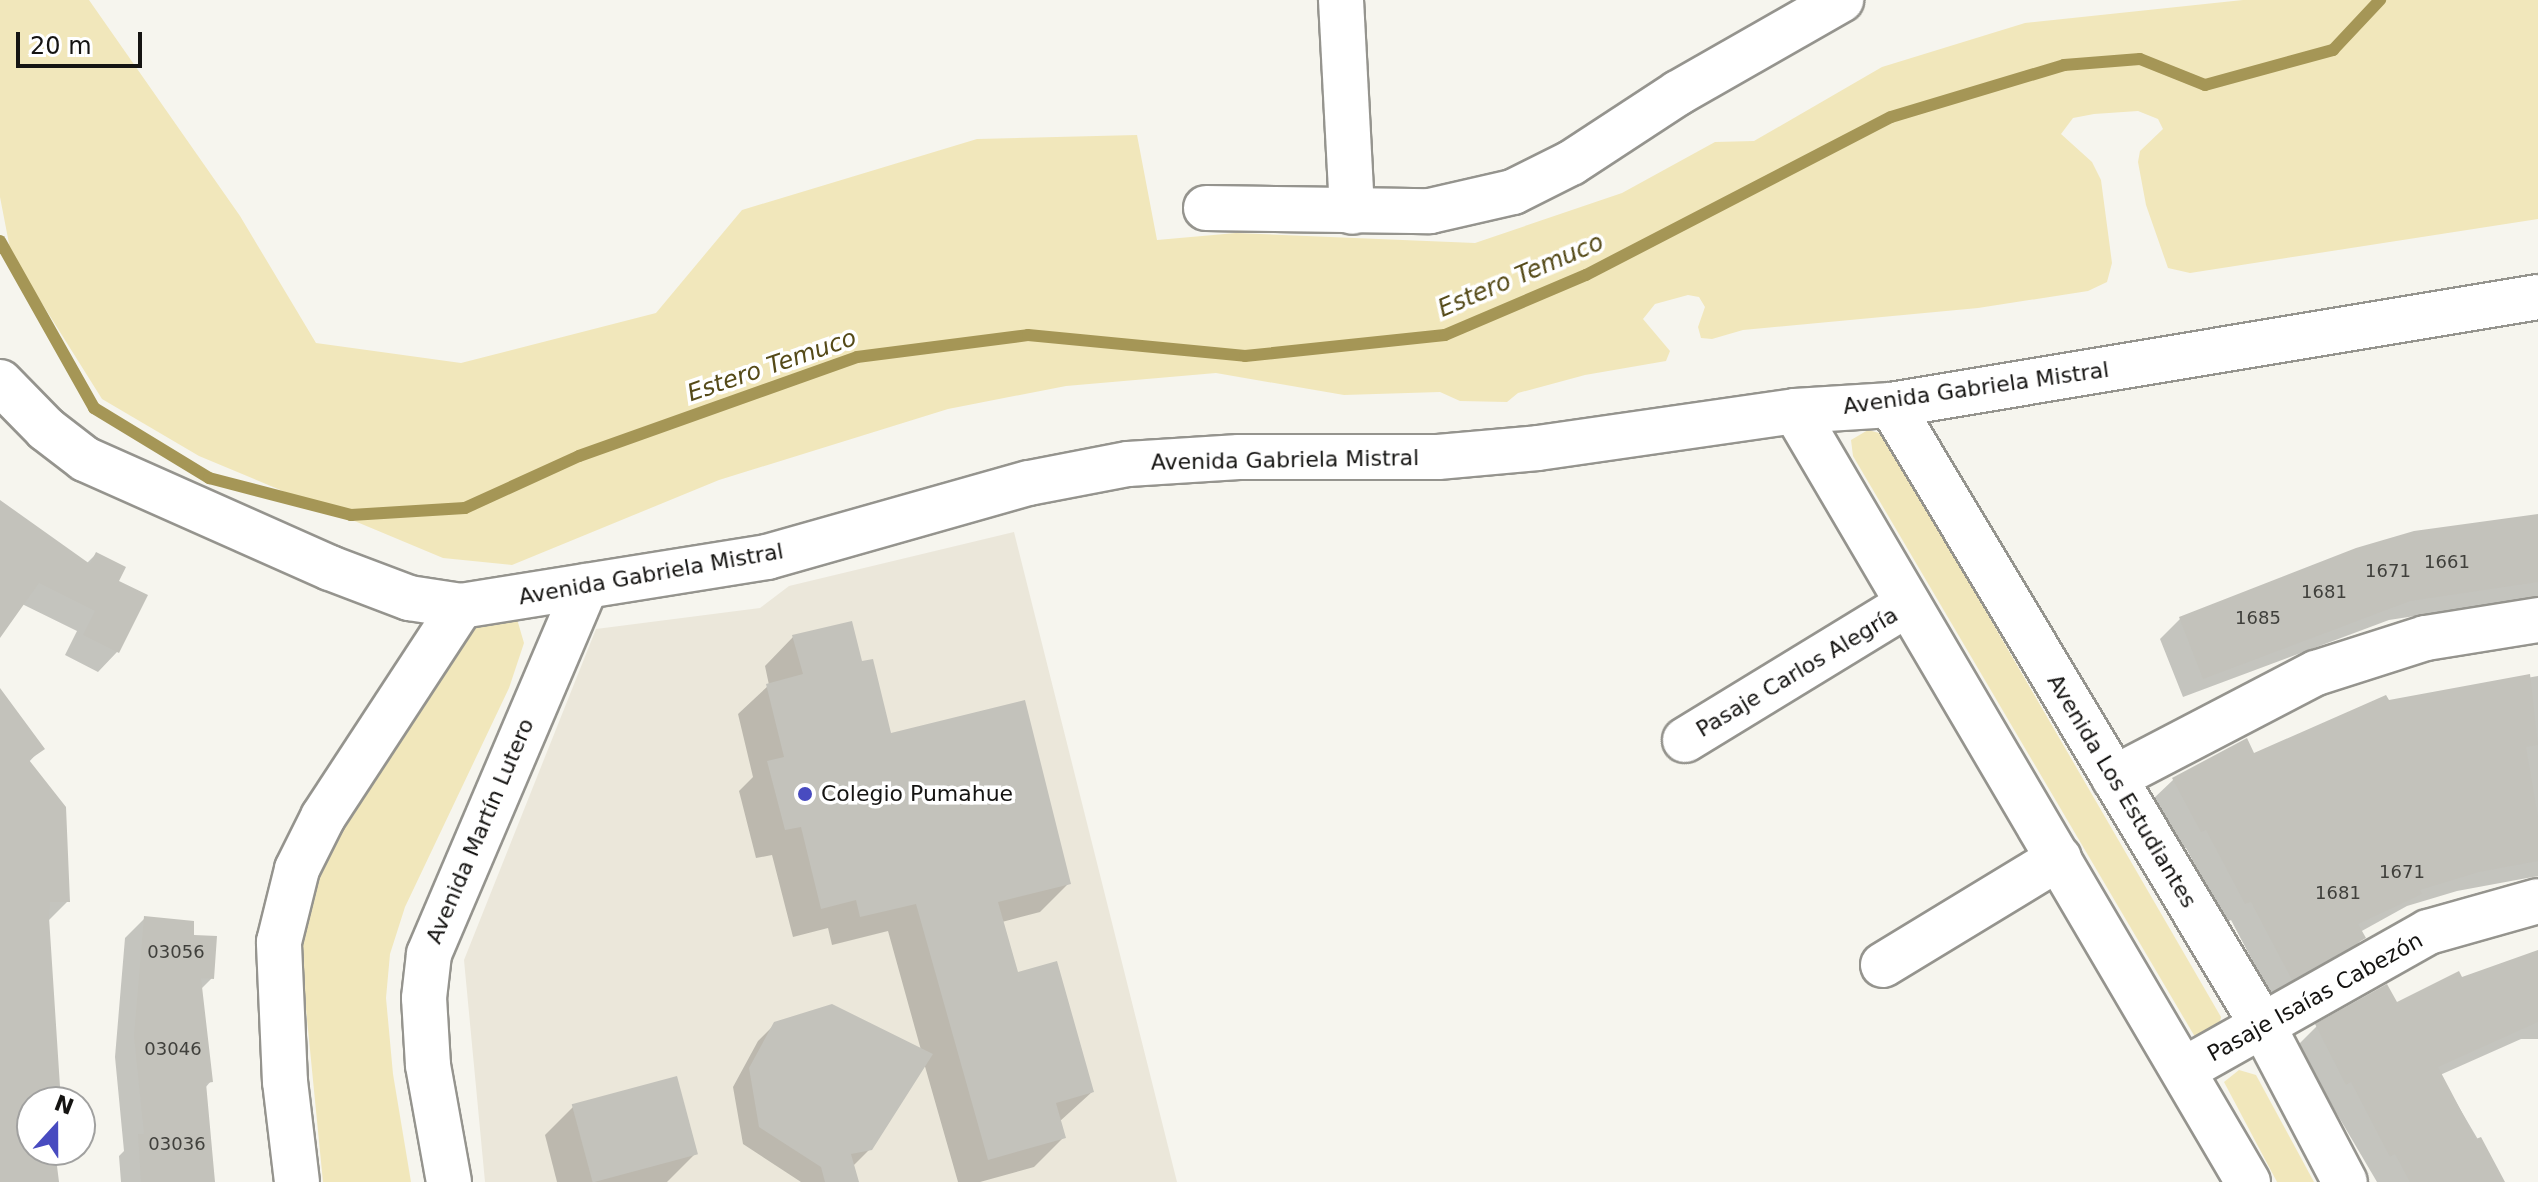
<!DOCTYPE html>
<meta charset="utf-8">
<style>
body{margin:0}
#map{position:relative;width:2538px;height:1182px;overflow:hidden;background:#f6f5ee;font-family:"DejaVu Sans",sans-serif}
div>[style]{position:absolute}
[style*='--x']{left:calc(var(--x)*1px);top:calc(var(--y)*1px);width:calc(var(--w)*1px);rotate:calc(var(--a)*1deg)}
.built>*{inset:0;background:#ebe7da}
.green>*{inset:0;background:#f1e7bb}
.shadow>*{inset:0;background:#0003}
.stream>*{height:12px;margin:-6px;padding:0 6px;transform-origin:6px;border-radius:6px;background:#a59656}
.building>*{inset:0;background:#c3c2bb;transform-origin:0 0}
.roads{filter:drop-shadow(2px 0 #95948e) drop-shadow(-2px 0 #95948e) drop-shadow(0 2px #95948e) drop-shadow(0 -2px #95948e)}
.minor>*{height:44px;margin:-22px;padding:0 22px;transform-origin:22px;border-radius:22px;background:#fff}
.dots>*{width:22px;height:22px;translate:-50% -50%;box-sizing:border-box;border:4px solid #fff;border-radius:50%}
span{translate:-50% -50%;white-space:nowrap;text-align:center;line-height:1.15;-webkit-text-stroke:7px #fff;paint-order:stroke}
.number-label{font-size:18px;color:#40403c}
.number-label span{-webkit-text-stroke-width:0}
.street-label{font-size:22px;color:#151412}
.poi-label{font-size:22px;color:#151412}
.left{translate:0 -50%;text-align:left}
.water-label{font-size:24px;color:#554a18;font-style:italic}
.north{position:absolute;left:16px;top:1086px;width:80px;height:80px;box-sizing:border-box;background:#fff;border:2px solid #a1a1a0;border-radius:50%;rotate:21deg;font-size:22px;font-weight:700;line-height:32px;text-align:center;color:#151412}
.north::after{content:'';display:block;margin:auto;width:28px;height:36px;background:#484bc0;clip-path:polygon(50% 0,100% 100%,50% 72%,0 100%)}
.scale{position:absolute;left:16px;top:32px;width:126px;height:36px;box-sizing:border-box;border:4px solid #151412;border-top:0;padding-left:10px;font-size:24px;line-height:28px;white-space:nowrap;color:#151412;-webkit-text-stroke:6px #fff;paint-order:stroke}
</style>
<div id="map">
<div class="built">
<div style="clip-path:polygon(1014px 532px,1177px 1182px,485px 1182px,464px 960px,596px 629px,760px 608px,789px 586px)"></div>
</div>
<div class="green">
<div style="clip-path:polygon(0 0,89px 0,240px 216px,316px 343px,461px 363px,656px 313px,742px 210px,977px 139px,1137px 135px,1157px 240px,1236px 233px,1475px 243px,1622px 193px,1715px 142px,1754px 141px,1882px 67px,2025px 23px,2243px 0,2538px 0,2538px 219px,2190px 273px,2168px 268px,2146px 205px,2138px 162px,2140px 151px,2163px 129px,2158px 119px,2138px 111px,2094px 114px,2073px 118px,2061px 134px,2092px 162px,2101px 180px,2112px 263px,2107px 282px,2088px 291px,1978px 308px,1743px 330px,1712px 339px,1701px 338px,1698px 327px,1705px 307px,1699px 297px,1688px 295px,1655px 304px,1643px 319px,1670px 351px,1666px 361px,1585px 375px,1518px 393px,1507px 402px,1460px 401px,1440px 392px,1344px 395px,1216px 373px,1066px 386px,948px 409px,719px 480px,512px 565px,443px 558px,199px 456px,102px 399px,11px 254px,0 197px)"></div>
<div style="clip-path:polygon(1868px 430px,1883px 434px,2221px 1017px,2216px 1040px,2198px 1042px,1853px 456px,1851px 440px)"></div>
<div style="clip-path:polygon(517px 619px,524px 643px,509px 688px,405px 907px,390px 954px,386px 998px,393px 1074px,411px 1182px,323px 1182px,300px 948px,307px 905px,334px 836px,477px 620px)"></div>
<div style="clip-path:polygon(2239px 1070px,2256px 1075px,2314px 1182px,2277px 1182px,2224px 1082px)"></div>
</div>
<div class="shadow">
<div style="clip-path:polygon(0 502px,86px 564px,96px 554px,116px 582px,146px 596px,117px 652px,98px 672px,65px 655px,77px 631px,22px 604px,0 628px)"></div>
<div style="clip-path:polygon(2538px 521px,2538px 597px,2389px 620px,2183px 697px,2160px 639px,2180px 619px)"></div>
<div style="clip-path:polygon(793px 637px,861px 664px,890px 736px,1069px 883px,1040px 912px,1002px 922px,1016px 975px,1092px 1092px,1059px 1122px,1063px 1138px,1034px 1167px,980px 1182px,958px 1182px,924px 1063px,871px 1148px,852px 1167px,857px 1182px,801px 1182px,743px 1144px,733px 1087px,758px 1041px,775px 1024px,921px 1050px,888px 931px,832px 945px,828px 928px,793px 937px,772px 855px,756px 858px,739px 791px,753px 777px,738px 714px,769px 685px,765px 666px)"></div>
<div style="clip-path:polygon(2538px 676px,2538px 876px,2457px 891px,2407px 906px,2360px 932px,2363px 938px,2344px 958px,2272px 998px,2231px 920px,2225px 923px,2186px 848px,2181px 851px,2153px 799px,2173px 780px,2253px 755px,2388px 702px)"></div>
<div style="clip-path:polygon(0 692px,42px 748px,28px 763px,68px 901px,48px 921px,58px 1102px,32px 1102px,32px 1150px,60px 1150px,55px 1163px,57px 1182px,0 1182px)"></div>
<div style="clip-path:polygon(145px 918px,192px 937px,212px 978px,201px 989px,211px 1081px,205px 1088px,213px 1182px,121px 1182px,119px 1156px,124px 1151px,115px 1057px,125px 938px)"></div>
<div style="clip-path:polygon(2538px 952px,2538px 1039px,2521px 1039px,2440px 1075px,2503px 1182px,2377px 1182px,2297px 1046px,2317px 1026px,2396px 1005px)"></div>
<div style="clip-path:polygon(574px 1106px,696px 1153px,667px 1182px,557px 1182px,545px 1135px)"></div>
</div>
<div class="stream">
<div style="--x:0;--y:241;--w:192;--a:60.6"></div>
<div style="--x:94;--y:408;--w:135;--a:31.3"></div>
<div style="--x:209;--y:478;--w:147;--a:14.6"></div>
<div style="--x:351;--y:515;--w:114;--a:-3.5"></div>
<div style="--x:465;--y:508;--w:125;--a:-24.5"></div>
<div style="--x:579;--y:456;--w:295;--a:-19.6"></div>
<div style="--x:857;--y:357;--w:172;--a:-7.3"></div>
<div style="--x:1028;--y:335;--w:218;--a:5.5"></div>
<div style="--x:1245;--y:356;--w:201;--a:-6"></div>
<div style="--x:1445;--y:335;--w:153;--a:-23.1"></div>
<div style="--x:1586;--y:275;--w:343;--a:-27.4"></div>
<div style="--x:1891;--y:117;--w:181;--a:-16.7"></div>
<div style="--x:2064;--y:65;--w:76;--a:-4.5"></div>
<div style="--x:2140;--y:59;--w:70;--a:21.8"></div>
<div style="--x:2205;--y:85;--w:133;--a:-15.3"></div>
<div style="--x:2333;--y:50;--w:69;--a:-46.8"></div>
</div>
<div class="building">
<div style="clip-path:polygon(0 500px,90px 564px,96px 552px,126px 567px,119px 581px,148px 595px,119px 653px,83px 635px,95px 611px,39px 583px,0 638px)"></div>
<div style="clip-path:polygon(2538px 514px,2538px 582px,2410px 601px,2203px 679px,2179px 617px,2356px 548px,2414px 531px)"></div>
<div style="clip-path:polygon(852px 621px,862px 661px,873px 659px,891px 733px,1025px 700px,1071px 884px,998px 902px,1018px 972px,1057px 961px,1094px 1092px,1056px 1103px,1066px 1138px,988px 1160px,916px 904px,860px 917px,856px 900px,821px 909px,801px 827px,785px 830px,767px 761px,784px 757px,766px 684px,803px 674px,792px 635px)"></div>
<div style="clip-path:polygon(2530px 674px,2538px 745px,2526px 747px,2538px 817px,2538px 861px,2479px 872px,2420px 890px,2422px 894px,2358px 924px,2366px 938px,2292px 980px,2251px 902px,2245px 904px,2206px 830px,2201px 832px,2172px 778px,2247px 738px,2254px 753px,2386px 695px,2389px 700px)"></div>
<div style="clip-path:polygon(0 688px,45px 749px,29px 760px,66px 807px,70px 902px,50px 902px,49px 917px,61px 1102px,32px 1102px,32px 1150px,63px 1150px,63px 1158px,56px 1158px,59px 1182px,0 1182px)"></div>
<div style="clip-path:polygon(144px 916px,194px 921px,194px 935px,217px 936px,214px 979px,201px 978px,213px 1082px,206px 1083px,215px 1182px,141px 1182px,138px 1134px,144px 1134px,134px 1036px)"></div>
<div style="clip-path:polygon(2538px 950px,2538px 1022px,2438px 1067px,2476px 1139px,2481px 1137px,2505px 1182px,2410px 1182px,2395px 1154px,2390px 1157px,2351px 1082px,2346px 1085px,2315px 1024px,2387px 984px,2397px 1002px,2459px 971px,2462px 977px)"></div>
<div style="clip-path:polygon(832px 1004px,933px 1054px,872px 1150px,851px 1154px,859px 1182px,825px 1182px,821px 1167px,759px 1127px,749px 1068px,774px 1022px)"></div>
<div style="left:677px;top:1076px;width:81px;height:109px;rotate:75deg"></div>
</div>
<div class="roads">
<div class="minor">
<div style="--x:1341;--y:0;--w:212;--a:87"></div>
<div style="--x:1206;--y:208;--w:224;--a:0.8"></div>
<div style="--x:1430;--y:211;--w:85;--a:-12.9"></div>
<div style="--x:1513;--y:192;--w:65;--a:-26.6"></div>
<div style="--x:1571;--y:163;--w:128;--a:-33.2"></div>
<div style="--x:1678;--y:93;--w:188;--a:-29.7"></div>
<div style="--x:0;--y:382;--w:66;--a:45.6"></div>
<div style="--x:46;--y:429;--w:49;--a:37.6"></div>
<div style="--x:85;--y:459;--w:268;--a:24"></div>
<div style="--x:330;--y:568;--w:85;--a:20.8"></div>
<div style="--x:409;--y:598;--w:53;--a:8.7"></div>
<div style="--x:461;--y:606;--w:310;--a:-9.1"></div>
<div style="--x:767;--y:557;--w:272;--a:-15.8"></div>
<div style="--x:1029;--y:483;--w:101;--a:-10.9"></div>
<div style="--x:1128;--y:464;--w:111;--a:-3.6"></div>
<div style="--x:1239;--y:457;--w:199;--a:0"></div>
<div style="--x:1438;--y:457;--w:100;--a:-5.1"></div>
<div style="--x:1538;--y:448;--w:260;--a:-8.2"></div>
<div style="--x:1795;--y:411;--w:96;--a:-3.6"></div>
<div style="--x:1891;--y:405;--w:656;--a:-9.48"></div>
<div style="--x:1891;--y:405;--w:724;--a:59.08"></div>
<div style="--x:2263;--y:1026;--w:176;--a:62.3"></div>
<div style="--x:1795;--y:411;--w:894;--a:59.56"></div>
<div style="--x:1685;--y:740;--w:261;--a:-31.4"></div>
<div style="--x:2114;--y:778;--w:228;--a:-27.5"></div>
<div style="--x:2316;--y:673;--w:115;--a:-17.7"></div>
<div style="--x:2426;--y:638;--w:113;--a:-9.1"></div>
<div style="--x:1883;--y:965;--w:206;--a:-31.3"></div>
<div style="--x:2185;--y:1069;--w:279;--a:-29.4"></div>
<div style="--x:2428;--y:932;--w:114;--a:-15.7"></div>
<div style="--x:297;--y:1182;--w:101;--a:-96.8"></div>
<div style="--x:285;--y:1082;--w:140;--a:-92.5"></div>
<div style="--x:279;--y:942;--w:75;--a:-76.1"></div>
<div style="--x:297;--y:869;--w:58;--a:-63.4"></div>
<div style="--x:323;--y:817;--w:252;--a:-56.8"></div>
<div style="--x:449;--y:1182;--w:119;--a:-100.2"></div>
<div style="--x:428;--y:1065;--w:67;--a:-93.4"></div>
<div style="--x:424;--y:998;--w:44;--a:-83.5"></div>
<div style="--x:429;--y:954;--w:400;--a:-66.9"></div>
</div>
</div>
<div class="dots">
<div style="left:805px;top:794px;background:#484bc0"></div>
</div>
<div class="number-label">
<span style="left:2447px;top:562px">1661</span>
<span style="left:2388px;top:571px">1671</span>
<span style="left:2324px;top:592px">1681</span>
<span style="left:2258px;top:618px">1685</span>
<span style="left:2402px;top:872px">1671</span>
<span style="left:2338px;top:893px">1681</span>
<span style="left:176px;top:952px">03056</span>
<span style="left:173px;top:1049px">03046</span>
<span style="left:177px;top:1144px">03036</span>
</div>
<div class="street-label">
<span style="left:1976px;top:388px;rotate:-8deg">Avenida Gabriela Mistral</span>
<span style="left:1285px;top:460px;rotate:-1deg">Avenida Gabriela Mistral</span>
<span style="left:651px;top:574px;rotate:-10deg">Avenida Gabriela Mistral</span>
<span style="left:1797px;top:672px;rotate:-31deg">Pasaje Carlos Alegría</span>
<span style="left:2122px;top:791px;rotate:59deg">Avenida Los Estudiantes</span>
<span style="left:480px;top:831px;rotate:-67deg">Avenida Martín Lutero</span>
<span style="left:2315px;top:997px;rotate:-29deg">Pasaje Isaías Cabezón</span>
</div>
<div class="poi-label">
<span class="left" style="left:821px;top:794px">Colegio Pumahue</span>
</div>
<div class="water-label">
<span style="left:1521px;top:276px;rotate:-23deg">Estero Temuco</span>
<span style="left:772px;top:366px;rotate:-19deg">Estero Temuco</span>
</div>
<div class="north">N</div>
<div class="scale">20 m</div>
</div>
